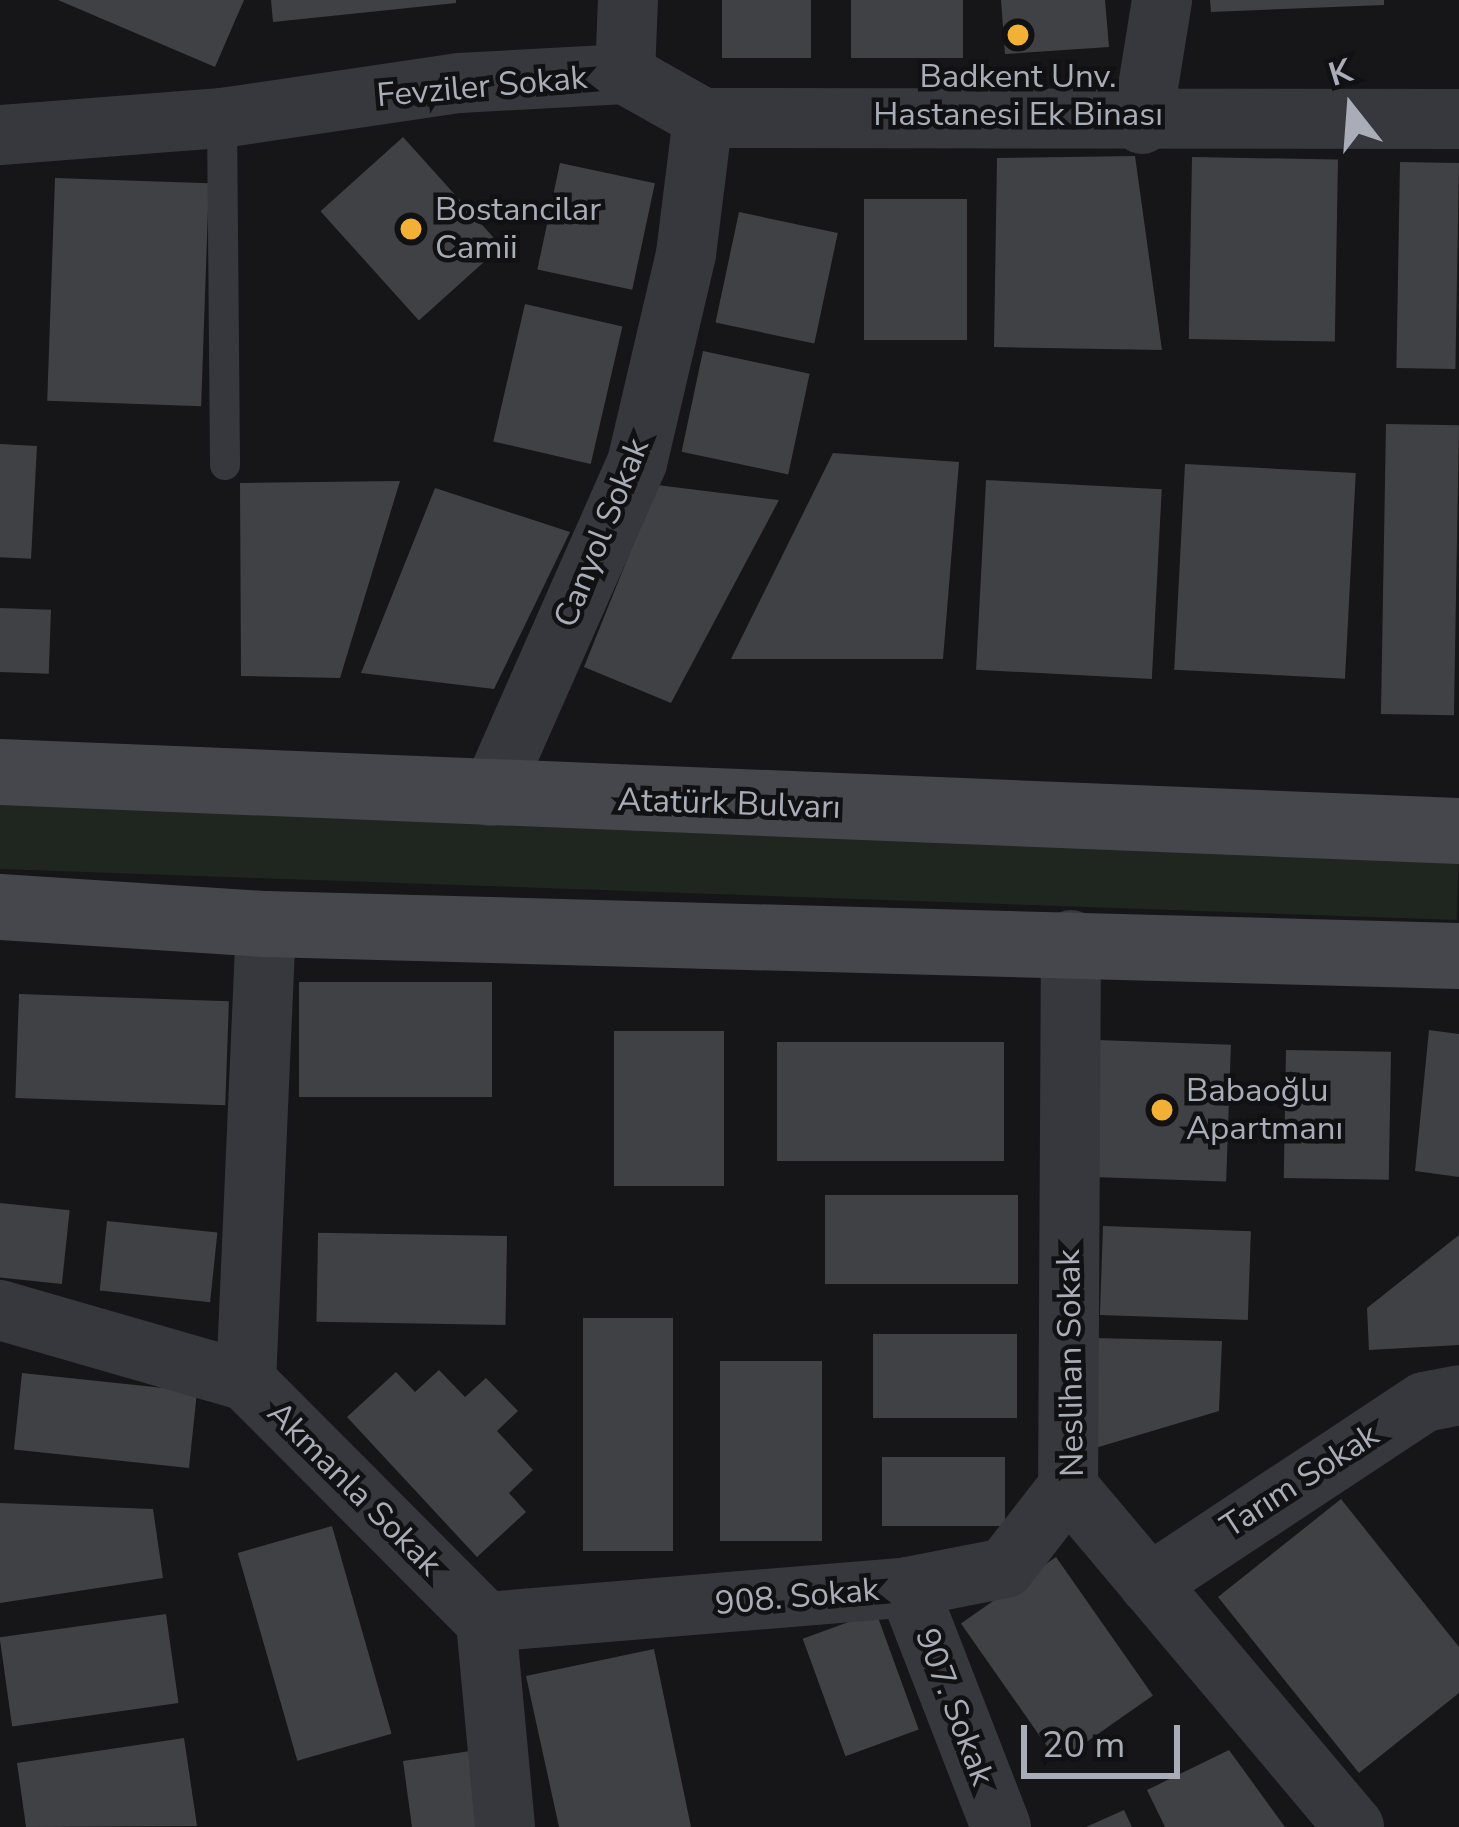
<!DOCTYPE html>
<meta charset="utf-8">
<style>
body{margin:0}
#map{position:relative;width:1459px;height:1827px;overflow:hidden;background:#161618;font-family:"Nunito Sans",sans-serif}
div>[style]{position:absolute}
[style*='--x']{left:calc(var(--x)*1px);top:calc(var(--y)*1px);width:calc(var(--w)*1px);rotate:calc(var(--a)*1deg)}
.green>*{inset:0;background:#1e261f;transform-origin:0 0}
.building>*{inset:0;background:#404145;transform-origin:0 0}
.lane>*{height:30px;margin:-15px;padding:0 15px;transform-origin:15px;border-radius:15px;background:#37383d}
.street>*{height:60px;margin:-30px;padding:0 30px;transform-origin:30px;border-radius:30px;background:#37383d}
.secondary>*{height:66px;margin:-33px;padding:0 33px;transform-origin:33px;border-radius:33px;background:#45474d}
.dots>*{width:33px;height:33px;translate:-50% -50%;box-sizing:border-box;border:6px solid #111113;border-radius:50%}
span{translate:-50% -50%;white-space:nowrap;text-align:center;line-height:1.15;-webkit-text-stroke:9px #111113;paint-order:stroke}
.poi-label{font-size:33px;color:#a8adb8}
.left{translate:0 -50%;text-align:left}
.street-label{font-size:33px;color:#a8adb8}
.north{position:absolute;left:1291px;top:48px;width:120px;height:120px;-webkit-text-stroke:9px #111113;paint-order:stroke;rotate:343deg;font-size:33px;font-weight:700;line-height:48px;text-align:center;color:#a8adb8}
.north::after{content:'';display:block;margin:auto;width:42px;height:54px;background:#a8adb8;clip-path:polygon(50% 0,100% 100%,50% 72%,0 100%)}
.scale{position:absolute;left:1021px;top:1725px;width:159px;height:54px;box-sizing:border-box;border:6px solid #a8adb8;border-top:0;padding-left:15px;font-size:36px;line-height:42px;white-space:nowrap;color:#a8adb8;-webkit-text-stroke:9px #111113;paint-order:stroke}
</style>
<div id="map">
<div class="green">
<div style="left:0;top:796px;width:1460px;height:73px;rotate:2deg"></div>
</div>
<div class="building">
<div style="clip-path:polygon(58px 0,244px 0,215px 67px)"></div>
<div style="clip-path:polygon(271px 0,456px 0,456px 3px,273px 22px)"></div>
<div style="left:722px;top:0;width:89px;height:58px"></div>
<div style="left:851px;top:0;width:112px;height:58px"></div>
<div style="clip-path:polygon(1001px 0,1105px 0,1109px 47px,1005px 54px)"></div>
<div style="clip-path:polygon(1210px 0,1384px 0,1384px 5px,1211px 12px)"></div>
<div style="left:403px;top:137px;width:147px;height:111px;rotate:48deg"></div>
<div style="clip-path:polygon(1135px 156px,1162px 350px,994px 347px,997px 158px)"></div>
<div style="left:1192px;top:157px;width:146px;height:182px;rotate:1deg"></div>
<div style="left:1400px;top:162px;width:59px;height:206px;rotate:1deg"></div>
<div style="left:560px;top:163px;width:97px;height:109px;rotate:12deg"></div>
<div style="left:55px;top:178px;width:154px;height:223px;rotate:2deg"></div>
<div style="left:864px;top:199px;width:103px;height:141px"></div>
<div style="left:739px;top:212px;width:101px;height:113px;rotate:12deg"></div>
<div style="left:525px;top:304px;width:100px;height:141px;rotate:13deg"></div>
<div style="left:703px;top:351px;width:109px;height:103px;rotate:12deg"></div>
<div style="left:1386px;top:424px;width:73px;height:290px;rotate:1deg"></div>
<div style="left:0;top:444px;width:37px;height:113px;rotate:3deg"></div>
<div style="clip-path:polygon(833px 453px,959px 462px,943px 659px,731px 659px)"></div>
<div style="left:1185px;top:464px;width:171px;height:206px;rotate:3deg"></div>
<div style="left:986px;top:480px;width:176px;height:190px;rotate:3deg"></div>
<div style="clip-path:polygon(400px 481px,340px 678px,241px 676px,240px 483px)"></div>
<div style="clip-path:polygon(657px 485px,779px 500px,671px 703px,584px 667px)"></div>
<div style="clip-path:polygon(435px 488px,570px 532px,494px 689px,361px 673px)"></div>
<div style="left:0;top:608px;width:51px;height:64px;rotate:2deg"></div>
<div style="left:492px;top:982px;width:115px;height:193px;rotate:90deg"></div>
<div style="left:19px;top:994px;width:210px;height:104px;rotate:2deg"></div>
<div style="clip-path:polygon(1429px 1030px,1459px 1034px,1459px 1177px,1415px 1171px)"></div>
<div style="left:614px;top:1031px;width:110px;height:155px"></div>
<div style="left:1097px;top:1040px;width:134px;height:137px;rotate:2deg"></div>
<div style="left:1004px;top:1042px;width:119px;height:227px;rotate:90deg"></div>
<div style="left:1286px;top:1050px;width:105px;height:128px;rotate:1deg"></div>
<div style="left:825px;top:1195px;width:193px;height:89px"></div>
<div style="left:0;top:1203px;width:70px;height:74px;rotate:6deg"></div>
<div style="left:107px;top:1221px;width:111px;height:70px;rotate:6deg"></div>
<div style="left:1103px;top:1226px;width:148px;height:89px;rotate:2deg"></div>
<div style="clip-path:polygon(1459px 1235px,1459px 1345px,1369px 1350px,1367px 1308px)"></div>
<div style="left:507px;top:1236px;width:89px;height:189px;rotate:91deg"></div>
<div style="left:583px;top:1318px;width:90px;height:233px"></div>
<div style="left:873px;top:1334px;width:144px;height:84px"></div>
<div style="clip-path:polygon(1094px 1338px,1222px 1341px,1219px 1411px,1092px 1449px)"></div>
<div style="left:720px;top:1361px;width:102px;height:180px"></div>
<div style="clip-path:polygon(439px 1370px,465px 1397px,486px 1378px,518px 1411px,497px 1431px,533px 1470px,509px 1493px,526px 1512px,477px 1557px,347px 1417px,396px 1372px,415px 1392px)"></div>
<div style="left:22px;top:1373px;width:176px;height:77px;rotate:6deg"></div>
<div style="left:882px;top:1457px;width:123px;height:69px"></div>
<div style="clip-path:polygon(1341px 1499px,1459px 1647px,1459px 1693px,1359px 1773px,1218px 1597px)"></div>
<div style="clip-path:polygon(0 1503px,153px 1509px,163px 1578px,0 1603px)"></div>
<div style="left:332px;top:1526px;width:216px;height:98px;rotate:74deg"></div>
<div style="left:1056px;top:1557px;width:169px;height:116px;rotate:55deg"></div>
<div style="left:876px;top:1612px;width:125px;height:78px;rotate:70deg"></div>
<div style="left:166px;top:1614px;width:90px;height:168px;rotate:82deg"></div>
<div style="clip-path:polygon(654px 1649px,691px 1827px,559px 1827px,526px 1676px)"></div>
<div style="clip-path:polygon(184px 1738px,197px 1826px,26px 1827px,17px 1763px)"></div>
<div style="clip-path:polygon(484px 1749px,495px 1827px,412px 1827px,403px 1761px)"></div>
<div style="clip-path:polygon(1229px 1750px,1285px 1827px,1165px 1827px,1147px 1790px)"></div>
<div style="clip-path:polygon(1124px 1810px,1132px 1827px,1086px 1827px)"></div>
</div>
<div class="lane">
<div style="--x:222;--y:118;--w:347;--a:89.5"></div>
</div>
<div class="street">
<div style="--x:625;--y:74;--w:74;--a:-87.7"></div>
<div style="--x:1142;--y:124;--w:126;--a:-80.8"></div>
<div style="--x:0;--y:135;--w:223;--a:-4.4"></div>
<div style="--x:222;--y:118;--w:240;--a:-8.4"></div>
<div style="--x:459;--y:83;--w:166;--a:-3.1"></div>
<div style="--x:625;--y:74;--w:90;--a:29.4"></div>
<div style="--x:703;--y:118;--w:756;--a:0.08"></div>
<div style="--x:490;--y:796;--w:364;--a:-66.2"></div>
<div style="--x:637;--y:463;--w:215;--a:-76.8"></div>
<div style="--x:686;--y:254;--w:137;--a:-82.9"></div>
<div style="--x:266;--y:924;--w:457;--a:92.5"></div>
<div style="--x:246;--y:1381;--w:340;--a:45.1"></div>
<div style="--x:486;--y:1622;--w:206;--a:84.7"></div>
<div style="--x:1071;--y:940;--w:547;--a:90.31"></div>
<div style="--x:1068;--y:1487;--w:444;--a:49.9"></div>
<div style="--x:0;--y:1310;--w:256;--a:16.1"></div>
<div style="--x:1149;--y:1584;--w:330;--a:-33.5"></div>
<div style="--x:1424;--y:1402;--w:36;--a:-11"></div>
<div style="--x:908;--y:1587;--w:257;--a:68.8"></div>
<div style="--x:486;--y:1622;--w:423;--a:-4.7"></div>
<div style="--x:908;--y:1587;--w:99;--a:-11.1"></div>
<div style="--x:1005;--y:1568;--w:103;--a:-52.1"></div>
</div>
<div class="secondary">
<div style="--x:0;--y:772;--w:1460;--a:2.32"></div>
<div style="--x:0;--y:907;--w:267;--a:3.7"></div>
<div style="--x:266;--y:924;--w:1193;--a:1.54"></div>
</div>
<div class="dots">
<div style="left:1018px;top:35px;background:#f2b134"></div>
<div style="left:411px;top:229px;background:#f2b134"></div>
<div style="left:1162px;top:1110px;background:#f2b134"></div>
</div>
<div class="poi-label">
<span style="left:1018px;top:96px">Badkent Unv.<br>Hastanesi Ek Binası</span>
<span class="left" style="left:435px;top:229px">Bostancilar<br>Camii</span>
<span class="left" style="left:1186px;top:1110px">Babaoğlu<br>Apartmanı</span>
</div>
<div class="street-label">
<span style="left:482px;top:87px;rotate:-5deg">Fevziler Sokak</span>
<span style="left:602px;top:533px;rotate:-68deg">Canyol Sokak</span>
<span style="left:729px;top:804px;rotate:2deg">Atatürk Bulvarı</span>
<span style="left:1071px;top:1363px;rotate:-91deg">Neslihan Sokak</span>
<span style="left:1300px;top:1481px;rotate:-33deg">Tarım Sokak</span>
<span style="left:354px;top:1489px;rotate:45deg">Akmanla Sokak</span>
<span style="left:797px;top:1597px;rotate:-5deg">908. Sokak</span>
<span style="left:954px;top:1707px;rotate:69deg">907. Sokak</span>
</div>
<div class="north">K</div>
<div class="scale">20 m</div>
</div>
